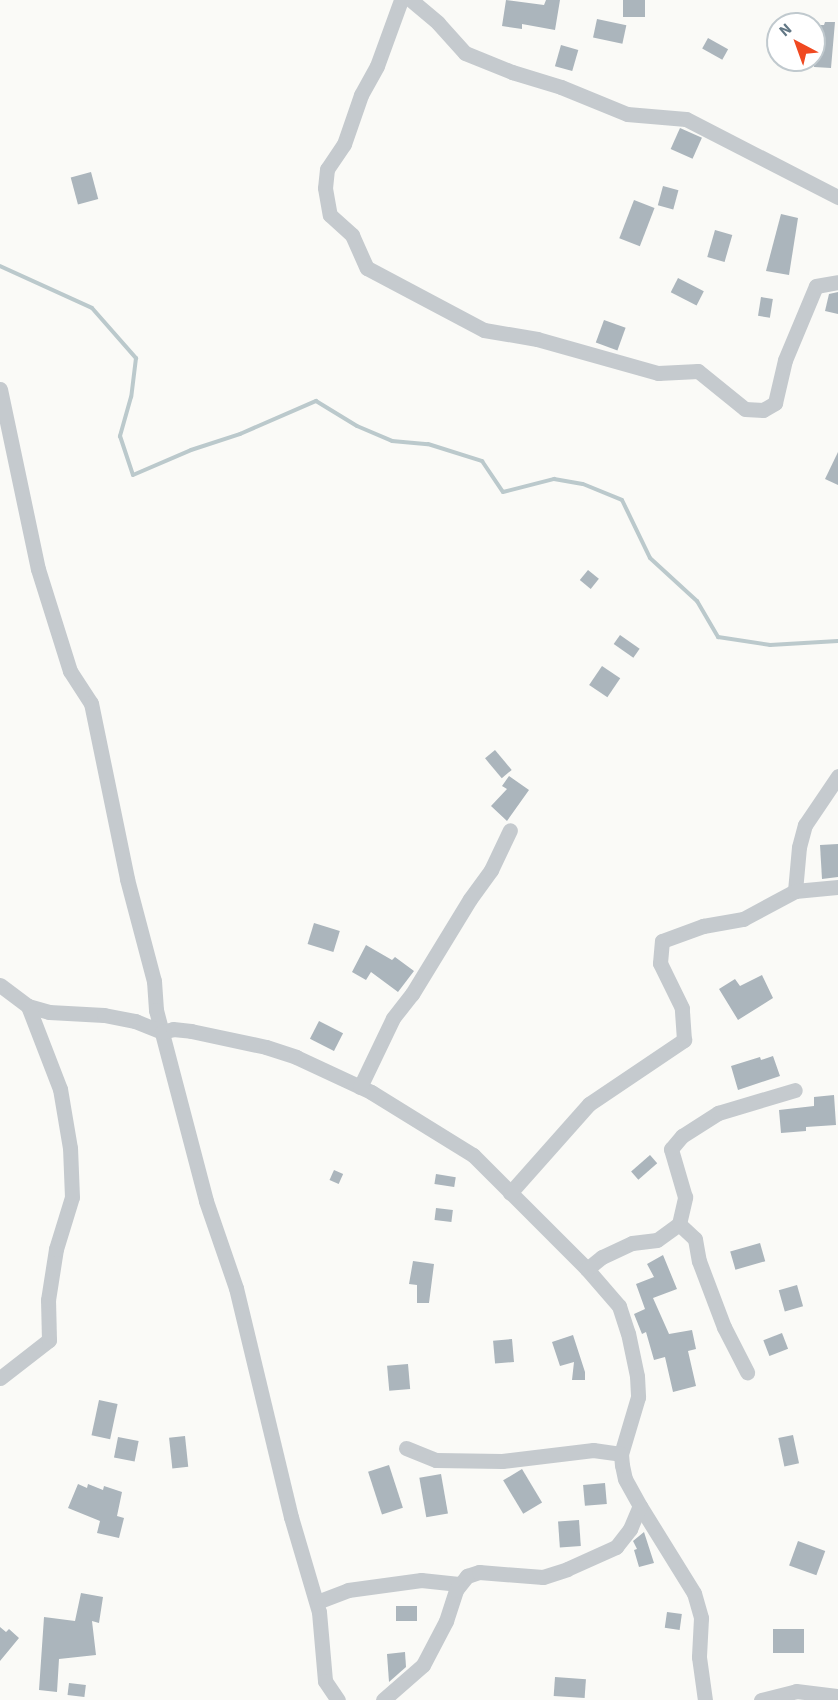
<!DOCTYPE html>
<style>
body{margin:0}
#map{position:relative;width:838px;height:1700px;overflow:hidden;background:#fafaf7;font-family:"Source Sans 3",sans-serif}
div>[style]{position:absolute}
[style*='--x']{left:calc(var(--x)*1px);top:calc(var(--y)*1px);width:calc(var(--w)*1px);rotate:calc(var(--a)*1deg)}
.stream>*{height:4px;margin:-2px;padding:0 2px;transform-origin:2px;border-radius:2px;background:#bbc9cc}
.building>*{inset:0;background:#abb5bc;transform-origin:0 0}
.street>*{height:15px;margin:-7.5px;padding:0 7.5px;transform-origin:7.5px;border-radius:7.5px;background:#c5cace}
span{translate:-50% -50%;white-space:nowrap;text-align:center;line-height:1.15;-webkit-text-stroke:6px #fff;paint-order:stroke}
.north{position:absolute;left:766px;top:12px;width:60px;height:60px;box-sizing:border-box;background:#fff;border:2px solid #c0c9ce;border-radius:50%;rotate:319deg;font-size:16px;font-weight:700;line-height:24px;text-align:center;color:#627785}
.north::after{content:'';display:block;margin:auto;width:21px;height:27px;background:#f04921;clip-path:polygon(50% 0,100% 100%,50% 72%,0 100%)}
</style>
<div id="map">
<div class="stream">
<div style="--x:0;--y:266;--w:101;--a:24.5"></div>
<div style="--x:92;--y:308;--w:67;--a:48.7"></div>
<div style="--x:136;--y:358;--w:39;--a:97"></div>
<div style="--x:131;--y:397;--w:41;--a:105.8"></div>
<div style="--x:120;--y:436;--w:41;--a:71.6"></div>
<div style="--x:133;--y:475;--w:63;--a:-23.3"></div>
<div style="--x:191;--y:450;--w:52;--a:-18.1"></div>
<div style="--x:240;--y:434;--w:83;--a:-23.5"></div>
<div style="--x:316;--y:401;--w:48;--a:31.4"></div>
<div style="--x:357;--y:426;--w:38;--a:23"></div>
<div style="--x:392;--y:441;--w:36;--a:5"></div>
<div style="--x:428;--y:444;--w:57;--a:17.5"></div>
<div style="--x:482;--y:461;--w:37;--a:56"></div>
<div style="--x:503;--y:492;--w:53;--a:-14.3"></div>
<div style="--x:554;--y:479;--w:29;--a:10"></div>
<div style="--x:583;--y:484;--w:42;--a:22.3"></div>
<div style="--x:622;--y:500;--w:64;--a:64.2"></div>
<div style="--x:650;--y:558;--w:64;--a:42.5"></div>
<div style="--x:697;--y:601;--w:42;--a:59.7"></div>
<div style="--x:718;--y:637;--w:53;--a:8.7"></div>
<div style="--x:770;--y:645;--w:68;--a:-3.4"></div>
</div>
<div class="building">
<div style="clip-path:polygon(506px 0,544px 5px,546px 0,560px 0,555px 30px,522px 24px,522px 29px,502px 26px)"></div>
<div style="left:623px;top:0;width:22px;height:17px"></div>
<div style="left:597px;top:19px;width:30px;height:19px;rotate:12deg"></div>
<div style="clip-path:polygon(825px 22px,835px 22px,831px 68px,814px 67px,814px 25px,824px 25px)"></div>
<div style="left:708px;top:38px;width:23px;height:12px;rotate:29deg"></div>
<div style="left:561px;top:45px;width:18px;height:22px;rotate:16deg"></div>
<div style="left:680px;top:128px;width:24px;height:23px;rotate:24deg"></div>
<div style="left:91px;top:172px;width:28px;height:21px;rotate:75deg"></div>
<div style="left:663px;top:186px;width:16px;height:20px;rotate:15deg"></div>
<div style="left:634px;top:200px;width:22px;height:41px;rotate:21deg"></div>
<div style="clip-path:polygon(781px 214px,798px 218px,789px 275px,766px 271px)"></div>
<div style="left:715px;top:230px;width:18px;height:28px;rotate:16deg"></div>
<div style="left:678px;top:278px;width:29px;height:16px;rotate:27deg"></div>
<div style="clip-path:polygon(838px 292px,838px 314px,825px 311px,829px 294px)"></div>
<div style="left:761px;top:297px;width:12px;height:19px;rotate:9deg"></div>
<div style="left:604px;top:320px;width:23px;height:24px;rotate:20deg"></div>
<div style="clip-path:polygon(838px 452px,838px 485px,825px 479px)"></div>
<div style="left:588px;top:570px;width:14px;height:13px;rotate:39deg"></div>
<div style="left:620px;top:635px;width:24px;height:11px;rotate:35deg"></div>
<div style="left:602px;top:666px;width:22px;height:23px;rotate:34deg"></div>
<div style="left:495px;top:750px;width:26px;height:13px;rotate:50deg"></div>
<div style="clip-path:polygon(509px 776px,529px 790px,507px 821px,491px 806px,507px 789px,502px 786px)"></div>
<div style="clip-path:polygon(838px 844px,838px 877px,822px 879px,820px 845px)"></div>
<div style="left:314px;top:923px;width:27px;height:22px;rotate:17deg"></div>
<div style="clip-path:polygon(366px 945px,392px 960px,395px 957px,414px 971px,398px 992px,371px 972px,366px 980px,352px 972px)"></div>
<div style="clip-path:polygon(762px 975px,773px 998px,738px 1020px,719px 989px,735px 979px,740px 986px)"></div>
<div style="left:319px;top:1021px;width:27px;height:20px;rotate:27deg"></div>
<div style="clip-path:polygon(773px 1056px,780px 1076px,738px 1090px,731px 1066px,760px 1057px,761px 1060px)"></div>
<div style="clip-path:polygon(834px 1095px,836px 1125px,806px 1127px,806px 1131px,781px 1133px,779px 1110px,814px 1106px,814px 1097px)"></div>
<div style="left:650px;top:1155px;width:11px;height:25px;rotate:49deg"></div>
<div style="left:334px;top:1170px;width:10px;height:11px;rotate:24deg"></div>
<div style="left:436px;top:1174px;width:20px;height:10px;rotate:9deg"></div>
<div style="left:436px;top:1208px;width:17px;height:12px;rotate:7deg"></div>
<div style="left:760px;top:1243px;width:19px;height:31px;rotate:74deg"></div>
<div style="clip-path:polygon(663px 1255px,677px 1289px,653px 1298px,669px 1334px,692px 1330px,696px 1349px,688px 1351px,696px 1386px,673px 1392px,665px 1357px,654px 1360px,646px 1332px,642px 1334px,634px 1314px,645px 1309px,636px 1284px,654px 1277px,647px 1264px)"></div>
<div style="clip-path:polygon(413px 1261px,434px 1264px,429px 1303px,417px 1303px,417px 1285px,409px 1284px)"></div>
<div style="left:797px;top:1285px;width:22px;height:19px;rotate:74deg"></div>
<div style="left:782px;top:1333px;width:17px;height:20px;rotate:69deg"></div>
<div style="clip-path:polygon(573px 1335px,585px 1372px,585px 1380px,572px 1380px,574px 1362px,560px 1366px,552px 1342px)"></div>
<div style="left:512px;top:1339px;width:23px;height:19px;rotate:85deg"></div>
<div style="left:408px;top:1364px;width:25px;height:21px;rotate:85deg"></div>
<div style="left:99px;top:1400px;width:19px;height:36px;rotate:12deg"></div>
<div style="left:793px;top:1435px;width:29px;height:15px;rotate:78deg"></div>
<div style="left:185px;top:1436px;width:31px;height:16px;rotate:84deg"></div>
<div style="left:118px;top:1437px;width:21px;height:21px;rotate:11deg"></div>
<div style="left:389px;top:1465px;width:45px;height:22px;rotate:72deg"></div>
<div style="left:522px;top:1469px;width:39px;height:22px;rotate:59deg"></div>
<div style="left:441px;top:1474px;width:40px;height:22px;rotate:80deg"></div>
<div style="left:605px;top:1483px;width:21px;height:22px;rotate:85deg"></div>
<div style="clip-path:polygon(78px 1484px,87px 1488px,88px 1484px,103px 1490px,104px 1486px,122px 1492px,117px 1516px,124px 1518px,119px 1538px,97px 1533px,100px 1521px,68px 1508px)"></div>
<div style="left:579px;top:1520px;width:26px;height:21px;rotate:86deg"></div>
<div style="clip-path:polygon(644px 1532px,654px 1563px,639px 1567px,634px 1550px,637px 1549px,633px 1541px)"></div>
<div style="left:798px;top:1541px;width:29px;height:26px;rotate:20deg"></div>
<div style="clip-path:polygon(81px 1593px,103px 1597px,99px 1623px,92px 1621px,96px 1655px,59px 1659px,57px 1692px,39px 1690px,44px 1617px,75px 1621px)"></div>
<div style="left:396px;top:1606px;width:21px;height:15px"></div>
<div style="left:667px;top:1612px;width:15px;height:16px;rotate:8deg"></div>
<div style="clip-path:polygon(0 1627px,6px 1632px,9px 1629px,19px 1638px,0 1661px)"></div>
<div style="left:773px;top:1629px;width:31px;height:24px"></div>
<div style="clip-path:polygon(405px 1652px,406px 1667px,389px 1682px,387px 1654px)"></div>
<div style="left:555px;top:1677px;width:31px;height:19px;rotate:4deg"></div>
<div style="left:69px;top:1683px;width:17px;height:12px;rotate:7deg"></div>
</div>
<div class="street">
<div style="--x:401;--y:0;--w:70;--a:110"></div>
<div style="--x:377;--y:66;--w:33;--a:119"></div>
<div style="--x:361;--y:95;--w:52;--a:109.1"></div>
<div style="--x:344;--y:144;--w:30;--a:124"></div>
<div style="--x:327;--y:169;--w:19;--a:96"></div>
<div style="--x:325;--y:188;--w:27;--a:80"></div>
<div style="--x:330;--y:215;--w:30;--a:42"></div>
<div style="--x:352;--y:235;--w:36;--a:66"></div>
<div style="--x:367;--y:268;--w:132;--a:27.9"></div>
<div style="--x:484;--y:330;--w:54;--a:9.6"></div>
<div style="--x:537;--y:339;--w:126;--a:15.7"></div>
<div style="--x:658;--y:373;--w:40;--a:-2.9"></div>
<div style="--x:698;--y:371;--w:60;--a:39"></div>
<div style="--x:745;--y:409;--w:18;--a:3"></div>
<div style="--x:763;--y:410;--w:14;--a:-30"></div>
<div style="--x:775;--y:403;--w:44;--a:-76.9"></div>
<div style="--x:785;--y:360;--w:80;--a:-67.3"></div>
<div style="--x:816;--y:286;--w:22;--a:-10"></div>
<div style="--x:411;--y:0;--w:35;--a:40"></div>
<div style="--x:438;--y:23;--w:40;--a:48"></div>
<div style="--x:465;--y:53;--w:51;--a:22"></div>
<div style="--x:512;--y:72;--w:51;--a:17"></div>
<div style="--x:561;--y:87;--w:71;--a:22.2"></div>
<div style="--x:627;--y:114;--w:59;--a:4.8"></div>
<div style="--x:686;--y:119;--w:171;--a:27.2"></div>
<div style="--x:0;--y:389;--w:184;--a:78.1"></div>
<div style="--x:38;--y:569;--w:107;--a:72.6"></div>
<div style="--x:70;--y:671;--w:38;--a:57"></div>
<div style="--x:91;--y:703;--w:180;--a:78.4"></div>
<div style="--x:127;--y:879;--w:106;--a:75.2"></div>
<div style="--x:154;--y:981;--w:29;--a:86"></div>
<div style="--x:156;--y:1010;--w:197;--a:75.3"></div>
<div style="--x:206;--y:1201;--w:92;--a:71"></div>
<div style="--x:236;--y:1288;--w:236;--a:76.5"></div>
<div style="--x:291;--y:1517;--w:99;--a:73.6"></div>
<div style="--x:319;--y:1612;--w:69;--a:85"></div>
<div style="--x:325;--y:1681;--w:23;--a:56"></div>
<div style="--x:795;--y:891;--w:44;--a:-84.8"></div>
<div style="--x:799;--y:847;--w:23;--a:-75"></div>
<div style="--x:805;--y:825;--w:59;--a:-56"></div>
<div style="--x:0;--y:985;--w:35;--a:37"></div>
<div style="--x:28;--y:1006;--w:22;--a:16"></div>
<div style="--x:49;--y:1012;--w:55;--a:3.1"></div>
<div style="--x:104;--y:1015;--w:32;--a:11"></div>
<div style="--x:135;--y:1021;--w:29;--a:22"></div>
<div style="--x:162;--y:1032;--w:11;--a:-15"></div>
<div style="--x:173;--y:1029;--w:18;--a:6"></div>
<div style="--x:191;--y:1031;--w:77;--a:12"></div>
<div style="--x:266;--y:1047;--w:32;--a:18"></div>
<div style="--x:296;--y:1057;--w:83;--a:25"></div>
<div style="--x:371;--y:1092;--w:120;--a:31.7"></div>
<div style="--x:473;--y:1155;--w:161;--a:45"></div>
<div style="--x:587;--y:1269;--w:49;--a:49.1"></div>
<div style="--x:619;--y:1306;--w:28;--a:72"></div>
<div style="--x:628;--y:1333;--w:44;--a:78.2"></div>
<div style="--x:637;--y:1376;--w:21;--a:87"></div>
<div style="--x:638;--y:1397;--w:59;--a:106.6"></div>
<div style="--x:621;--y:1454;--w:11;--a:85"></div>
<div style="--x:622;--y:1465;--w:14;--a:78"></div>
<div style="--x:625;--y:1479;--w:31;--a:61"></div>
<div style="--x:640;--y:1506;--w:102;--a:58.2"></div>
<div style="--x:694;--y:1593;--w:26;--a:74"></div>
<div style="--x:701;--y:1618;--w:39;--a:93"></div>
<div style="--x:699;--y:1657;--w:43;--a:82.1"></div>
<div style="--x:360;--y:1087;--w:76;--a:-64.4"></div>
<div style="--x:393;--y:1018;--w:31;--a:-52"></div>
<div style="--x:412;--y:994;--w:111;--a:-58.6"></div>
<div style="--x:470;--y:899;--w:36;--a:-54"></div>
<div style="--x:491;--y:870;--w:44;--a:-64.6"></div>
<div style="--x:510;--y:1193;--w:119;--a:-48.4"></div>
<div style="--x:589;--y:1104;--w:115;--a:-34"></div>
<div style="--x:684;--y:1040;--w:32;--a:-94"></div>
<div style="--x:682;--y:1008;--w:50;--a:-116.1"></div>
<div style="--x:660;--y:963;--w:22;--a:-85"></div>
<div style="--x:662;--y:941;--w:44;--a:-20.1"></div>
<div style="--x:703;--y:926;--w:41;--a:-9.9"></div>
<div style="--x:743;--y:919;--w:59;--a:-28.3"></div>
<div style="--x:795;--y:891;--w:43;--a:-5.3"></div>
<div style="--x:679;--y:1224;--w:22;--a:43"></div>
<div style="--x:695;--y:1239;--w:22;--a:80"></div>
<div style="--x:699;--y:1261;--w:71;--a:69.3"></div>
<div style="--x:724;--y:1327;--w:51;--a:62.9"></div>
<div style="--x:587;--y:1269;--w:19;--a:-39"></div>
<div style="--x:602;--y:1257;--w:33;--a:-25"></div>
<div style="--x:632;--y:1243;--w:25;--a:-7"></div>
<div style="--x:657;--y:1240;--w:27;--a:-36"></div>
<div style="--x:679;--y:1224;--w:28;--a:-77"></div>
<div style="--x:685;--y:1197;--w:50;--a:-106.3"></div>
<div style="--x:671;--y:1149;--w:17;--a:-50"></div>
<div style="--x:682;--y:1136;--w:43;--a:-32.6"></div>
<div style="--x:718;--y:1113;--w:80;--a:-16.6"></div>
<div style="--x:0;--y:1378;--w:62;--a:-37.8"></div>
<div style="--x:49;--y:1340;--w:40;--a:-91.4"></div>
<div style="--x:48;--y:1300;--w:52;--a:-81.1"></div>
<div style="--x:56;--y:1249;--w:54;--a:-72.9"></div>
<div style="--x:72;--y:1197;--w:49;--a:-92.3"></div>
<div style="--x:70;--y:1148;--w:60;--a:-99.6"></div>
<div style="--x:60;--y:1089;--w:89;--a:-111.1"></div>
<div style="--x:406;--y:1448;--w:32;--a:22"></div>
<div style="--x:436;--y:1460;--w:66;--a:0.9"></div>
<div style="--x:502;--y:1461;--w:92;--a:-6.9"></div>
<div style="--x:593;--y:1450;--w:28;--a:8"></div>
<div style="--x:317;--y:1602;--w:33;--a:-21"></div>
<div style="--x:348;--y:1590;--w:74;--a:-7.8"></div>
<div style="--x:421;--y:1580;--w:38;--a:6"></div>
<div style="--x:383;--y:1700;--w:53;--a:-41.2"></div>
<div style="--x:423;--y:1665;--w:50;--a:-62.4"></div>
<div style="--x:446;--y:1621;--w:33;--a:-72"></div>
<div style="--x:456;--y:1590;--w:18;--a:-52"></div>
<div style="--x:467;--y:1576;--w:13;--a:-18"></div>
<div style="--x:479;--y:1572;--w:64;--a:4.5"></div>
<div style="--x:543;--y:1577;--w:25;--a:-18"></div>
<div style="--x:567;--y:1569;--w:54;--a:-24.2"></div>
<div style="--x:616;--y:1547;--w:23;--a:-52"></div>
<div style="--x:630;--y:1529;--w:25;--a:-67"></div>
<div style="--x:761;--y:1700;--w:36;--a:-14"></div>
<div style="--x:796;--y:1691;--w:42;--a:6.8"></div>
</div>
<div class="north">N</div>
</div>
